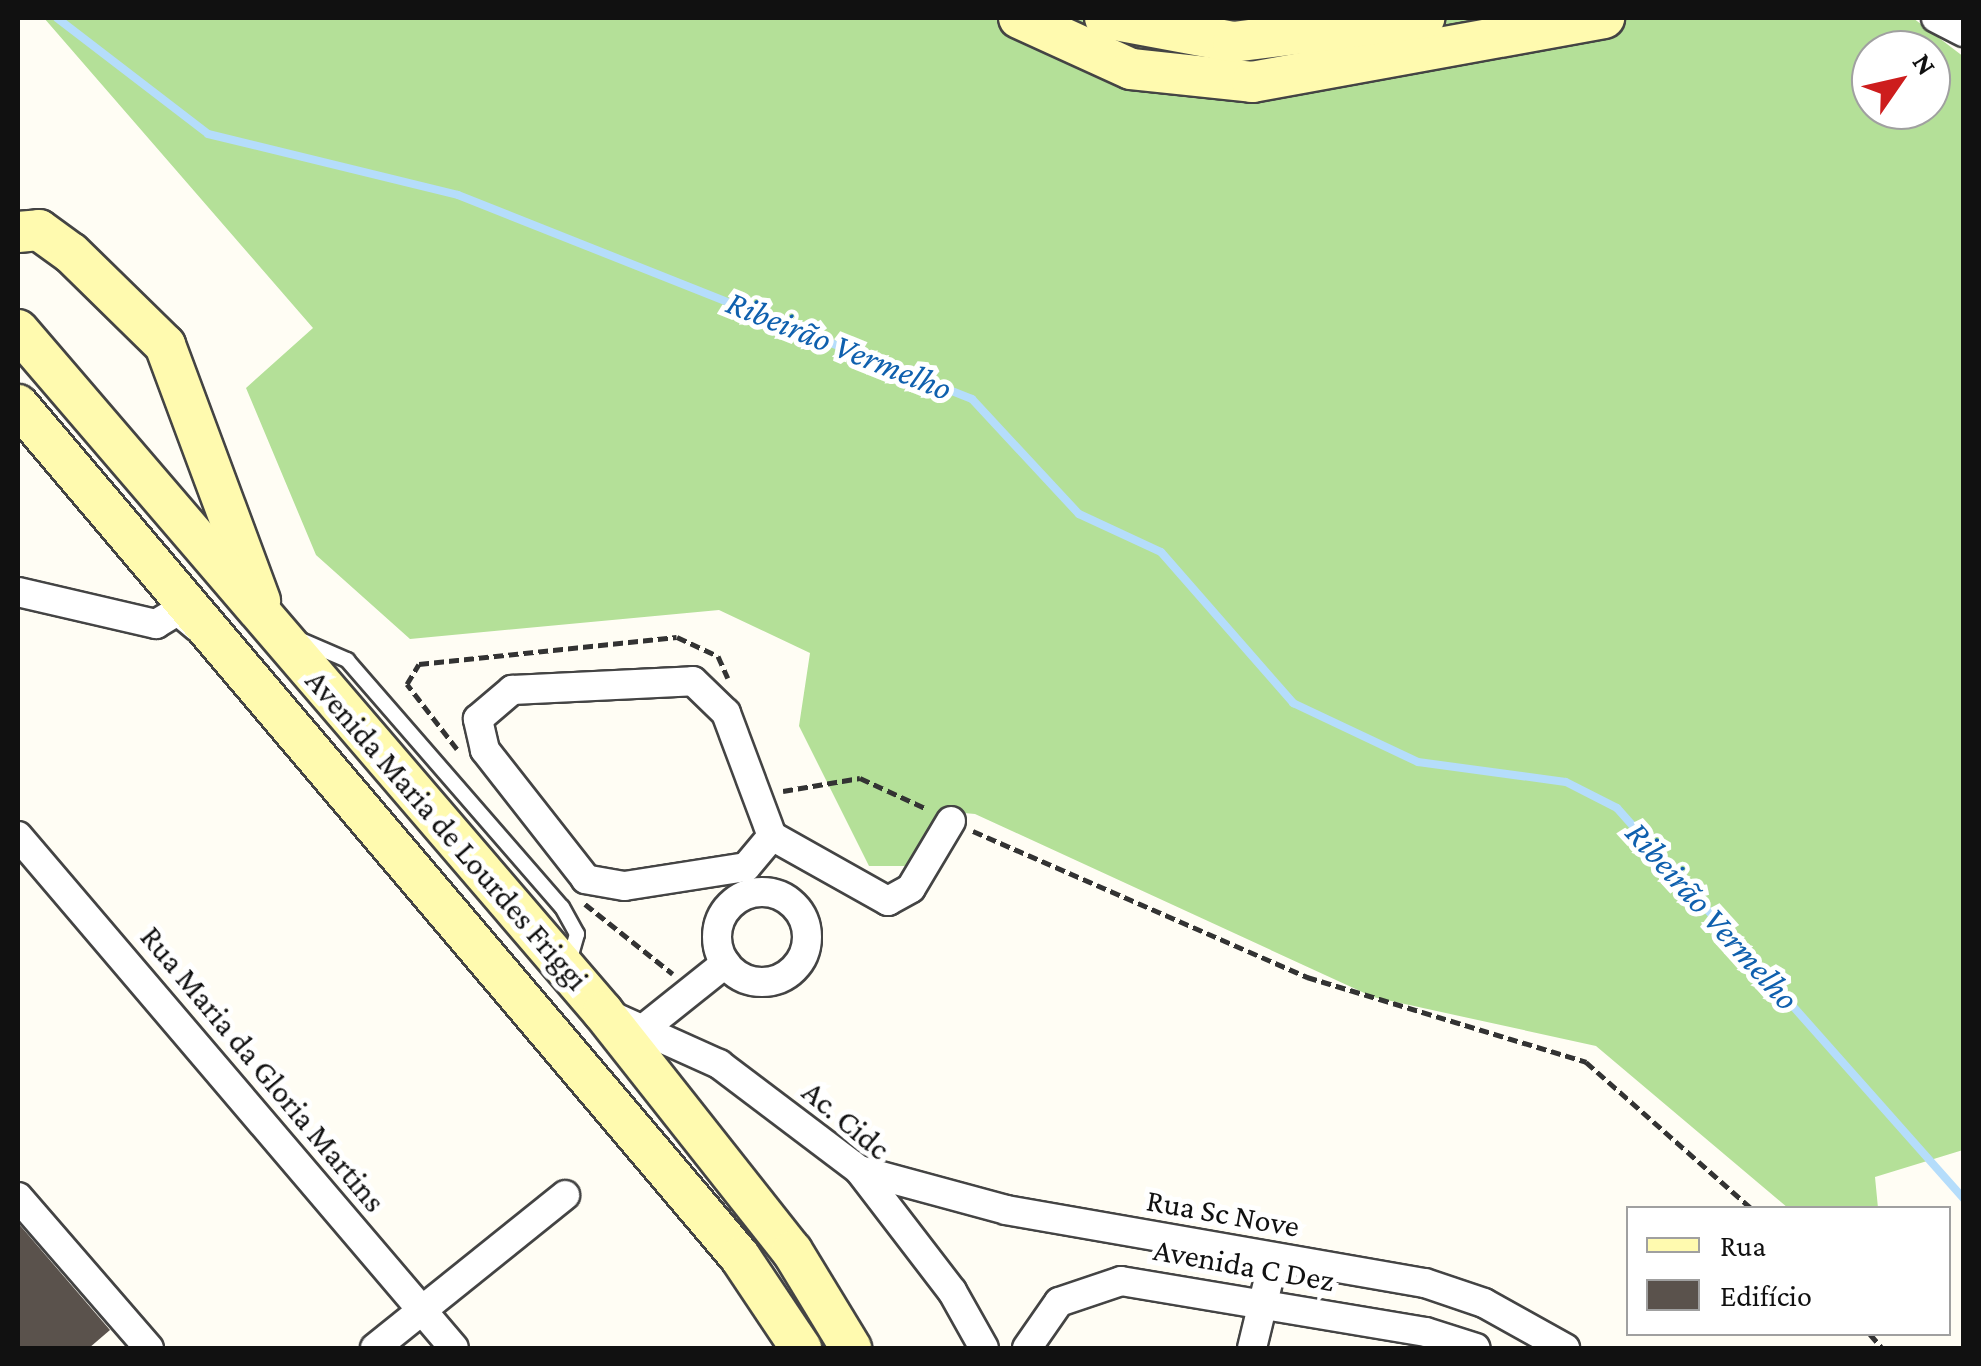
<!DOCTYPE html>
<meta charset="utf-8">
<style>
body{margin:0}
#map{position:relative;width:1981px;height:1366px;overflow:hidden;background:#fffdf4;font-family:"Crimson Pro",serif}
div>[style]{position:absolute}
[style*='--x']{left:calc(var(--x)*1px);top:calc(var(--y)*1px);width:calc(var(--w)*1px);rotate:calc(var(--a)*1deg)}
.forest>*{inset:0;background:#b4e098}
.stream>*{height:8px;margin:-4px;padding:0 4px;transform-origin:4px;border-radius:4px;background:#b5ddfb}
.building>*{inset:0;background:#5a524c}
.path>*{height:5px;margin-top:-2.5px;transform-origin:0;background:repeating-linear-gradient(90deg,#333 0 10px,transparent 0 15px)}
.roads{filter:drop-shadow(2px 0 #444) drop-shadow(-2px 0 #444) drop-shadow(0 2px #444) drop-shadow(0 -2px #444)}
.lane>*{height:14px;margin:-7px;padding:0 7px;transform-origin:7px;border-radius:7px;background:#fff}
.street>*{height:28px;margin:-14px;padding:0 14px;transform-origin:14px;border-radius:14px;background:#fff}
.street>.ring{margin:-14px;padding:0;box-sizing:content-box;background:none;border:28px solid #fff;border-radius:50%}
.secondary>*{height:40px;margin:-20px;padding:0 20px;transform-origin:20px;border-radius:20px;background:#fffaaf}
span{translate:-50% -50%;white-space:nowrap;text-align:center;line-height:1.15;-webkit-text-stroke:10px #fff;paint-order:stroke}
.street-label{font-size:32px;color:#111}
.water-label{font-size:35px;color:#0f60ae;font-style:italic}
.frame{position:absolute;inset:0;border:20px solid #111;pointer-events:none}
.legend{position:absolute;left:1626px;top:1206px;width:325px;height:130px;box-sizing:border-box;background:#fff;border:2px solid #a0a0a0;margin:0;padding:12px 18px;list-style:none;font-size:30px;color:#111}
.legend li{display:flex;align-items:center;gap:20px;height:50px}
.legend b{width:50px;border:2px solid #a0a0a0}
.north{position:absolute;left:1851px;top:30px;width:100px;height:100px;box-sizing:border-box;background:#fff;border:2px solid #a0a0a0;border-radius:50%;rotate:56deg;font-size:28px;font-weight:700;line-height:40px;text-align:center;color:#111}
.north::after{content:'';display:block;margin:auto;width:35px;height:45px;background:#cd1d1d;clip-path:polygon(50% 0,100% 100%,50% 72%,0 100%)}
</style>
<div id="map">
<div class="forest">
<div style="clip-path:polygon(evenodd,44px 18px,1913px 18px,1964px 57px,1963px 1150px,1875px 1177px,1878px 1208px,1788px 1208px,1596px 1046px,1373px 997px,975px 814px,942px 811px,926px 866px,869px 866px,799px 726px,810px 653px,719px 610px,410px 639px,316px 555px,246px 388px,313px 328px,44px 18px,1871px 50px,1931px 50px,1931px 110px,1871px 110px,1871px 50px)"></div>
</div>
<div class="stream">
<div style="--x:57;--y:18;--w:190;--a:37.5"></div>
<div style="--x:208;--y:134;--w:257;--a:13.7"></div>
<div style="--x:458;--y:195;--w:553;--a:21.65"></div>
<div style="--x:972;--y:399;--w:157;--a:47.1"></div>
<div style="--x:1079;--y:514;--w:90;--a:24.9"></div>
<div style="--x:1161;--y:552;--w:201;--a:48.8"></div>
<div style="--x:1293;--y:703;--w:138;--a:25.3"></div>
<div style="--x:1418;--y:762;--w:149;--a:7.7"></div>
<div style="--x:1566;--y:782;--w:57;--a:27"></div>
<div style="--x:1617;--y:808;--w:523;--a:48.41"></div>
</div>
<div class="building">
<div style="clip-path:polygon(18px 1223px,110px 1330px,89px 1348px,18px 1348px)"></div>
</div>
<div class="path">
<div style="--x:457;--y:749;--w:82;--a:-127.6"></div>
<div style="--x:407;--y:684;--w:23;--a:-59"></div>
<div style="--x:419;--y:664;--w:259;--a:-6"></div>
<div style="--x:677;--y:637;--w:45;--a:24.9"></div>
<div style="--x:718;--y:656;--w:24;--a:66"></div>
<div style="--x:783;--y:791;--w:78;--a:-9.6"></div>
<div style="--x:860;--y:778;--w:74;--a:24.8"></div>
<div style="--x:973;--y:831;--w:365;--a:23.6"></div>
<div style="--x:1307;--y:977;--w:292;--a:16.9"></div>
<div style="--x:1586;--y:1062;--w:220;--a:41.5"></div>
<div style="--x:585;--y:904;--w:112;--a:38.5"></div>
<div style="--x:1870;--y:1334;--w:18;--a:49"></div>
</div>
<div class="roads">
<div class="lane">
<div style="--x:296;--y:638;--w:56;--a:23.3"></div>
<div style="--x:347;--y:660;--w:327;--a:49"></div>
<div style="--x:562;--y:907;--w:31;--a:61"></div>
<div style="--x:577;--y:934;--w:29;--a:106"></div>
</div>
<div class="street">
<div style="--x:1936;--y:18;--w:31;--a:27"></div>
<div style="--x:18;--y:592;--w:142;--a:13.1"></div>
<div style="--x:156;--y:624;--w:26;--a:-31"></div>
<div style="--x:178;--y:611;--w:25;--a:40"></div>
<div style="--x:18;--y:836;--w:672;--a:49.58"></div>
<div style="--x:772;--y:836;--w:40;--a:130"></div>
<div style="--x:746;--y:867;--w:123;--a:171.1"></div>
<div style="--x:624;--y:886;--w:39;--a:-170"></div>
<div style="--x:586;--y:879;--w:164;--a:-128.1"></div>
<div style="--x:485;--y:750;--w:32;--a:-103"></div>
<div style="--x:478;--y:719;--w:45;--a:-40.5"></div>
<div style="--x:512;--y:690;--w:181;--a:-2.8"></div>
<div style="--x:693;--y:681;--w:46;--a:44.1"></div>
<div style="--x:726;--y:713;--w:131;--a:69.5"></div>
<div style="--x:772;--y:836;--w:133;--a:29.3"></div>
<div style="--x:888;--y:901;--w:26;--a:-29"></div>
<div style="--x:911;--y:888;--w:78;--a:-59.2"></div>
<div class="ring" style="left:717px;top:892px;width:62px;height:62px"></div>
<div style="--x:610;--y:1015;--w:120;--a:24.2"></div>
<div style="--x:719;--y:1064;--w:176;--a:37.1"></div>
<div style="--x:859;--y:1170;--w:153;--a:52.5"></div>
<div style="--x:952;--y:1291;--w:65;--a:60.7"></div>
<div style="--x:642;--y:1030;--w:107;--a:-38.6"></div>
<div style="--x:859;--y:1170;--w:152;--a:15.2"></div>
<div style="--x:1006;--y:1210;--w:425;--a:9.9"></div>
<div style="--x:1425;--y:1283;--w:62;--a:18.7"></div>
<div style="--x:1484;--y:1303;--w:93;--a:29.1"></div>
<div style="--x:18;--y:1197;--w:200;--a:49.1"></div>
<div style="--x:375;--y:1348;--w:244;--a:-38.8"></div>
<div style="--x:1027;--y:1348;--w:56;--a:-55.2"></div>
<div style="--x:1059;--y:1302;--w:65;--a:-18.7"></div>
<div style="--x:1121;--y:1281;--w:309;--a:9.5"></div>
<div style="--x:1426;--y:1332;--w:52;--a:17.7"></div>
<div style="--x:1252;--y:1348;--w:93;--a:-76.3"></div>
</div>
<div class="secondary">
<div style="--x:1019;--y:18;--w:123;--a:24.5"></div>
<div style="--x:1131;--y:69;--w:122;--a:6.1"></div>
<div style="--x:1252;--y:82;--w:358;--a:-10.3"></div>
<div style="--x:1105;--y:18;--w:130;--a:10.6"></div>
<div style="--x:1233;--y:42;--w:193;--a:-7.2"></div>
<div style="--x:18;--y:232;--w:21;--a:-5"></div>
<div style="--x:39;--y:230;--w:39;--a:36"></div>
<div style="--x:71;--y:253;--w:132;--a:44.4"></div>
<div style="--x:165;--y:345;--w:273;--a:69.6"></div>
<div style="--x:18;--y:330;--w:899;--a:49.38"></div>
<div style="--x:603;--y:1012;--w:305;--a:51.7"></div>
<div style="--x:792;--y:1251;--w:114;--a:58.7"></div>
<div style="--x:18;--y:405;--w:1117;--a:49.72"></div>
<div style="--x:740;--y:1257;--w:110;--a:56.2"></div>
</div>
</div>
<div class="street-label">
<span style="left:447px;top:830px;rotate:49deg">Avenida Maria de Lourdes Friggi</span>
<span style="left:263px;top:1069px;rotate:50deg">Rua Maria da Gloria Martins</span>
<span style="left:846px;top:1120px;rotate:40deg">Ac. Cidc</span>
<span style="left:1223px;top:1213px;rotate:10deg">Rua Sc Nove</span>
<span style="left:1244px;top:1265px;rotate:10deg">Avenida C Dez</span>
</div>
<div class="water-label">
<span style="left:839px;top:346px;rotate:22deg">Ribeirão Vermelho</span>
<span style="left:1712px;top:916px;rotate:48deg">Ribeirão Vermelho</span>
</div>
<div class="frame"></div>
<ul class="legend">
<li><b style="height:12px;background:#fffaaf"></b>Rua</li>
<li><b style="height:28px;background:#5a524c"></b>Edifício</li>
</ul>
<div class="north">N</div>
</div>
